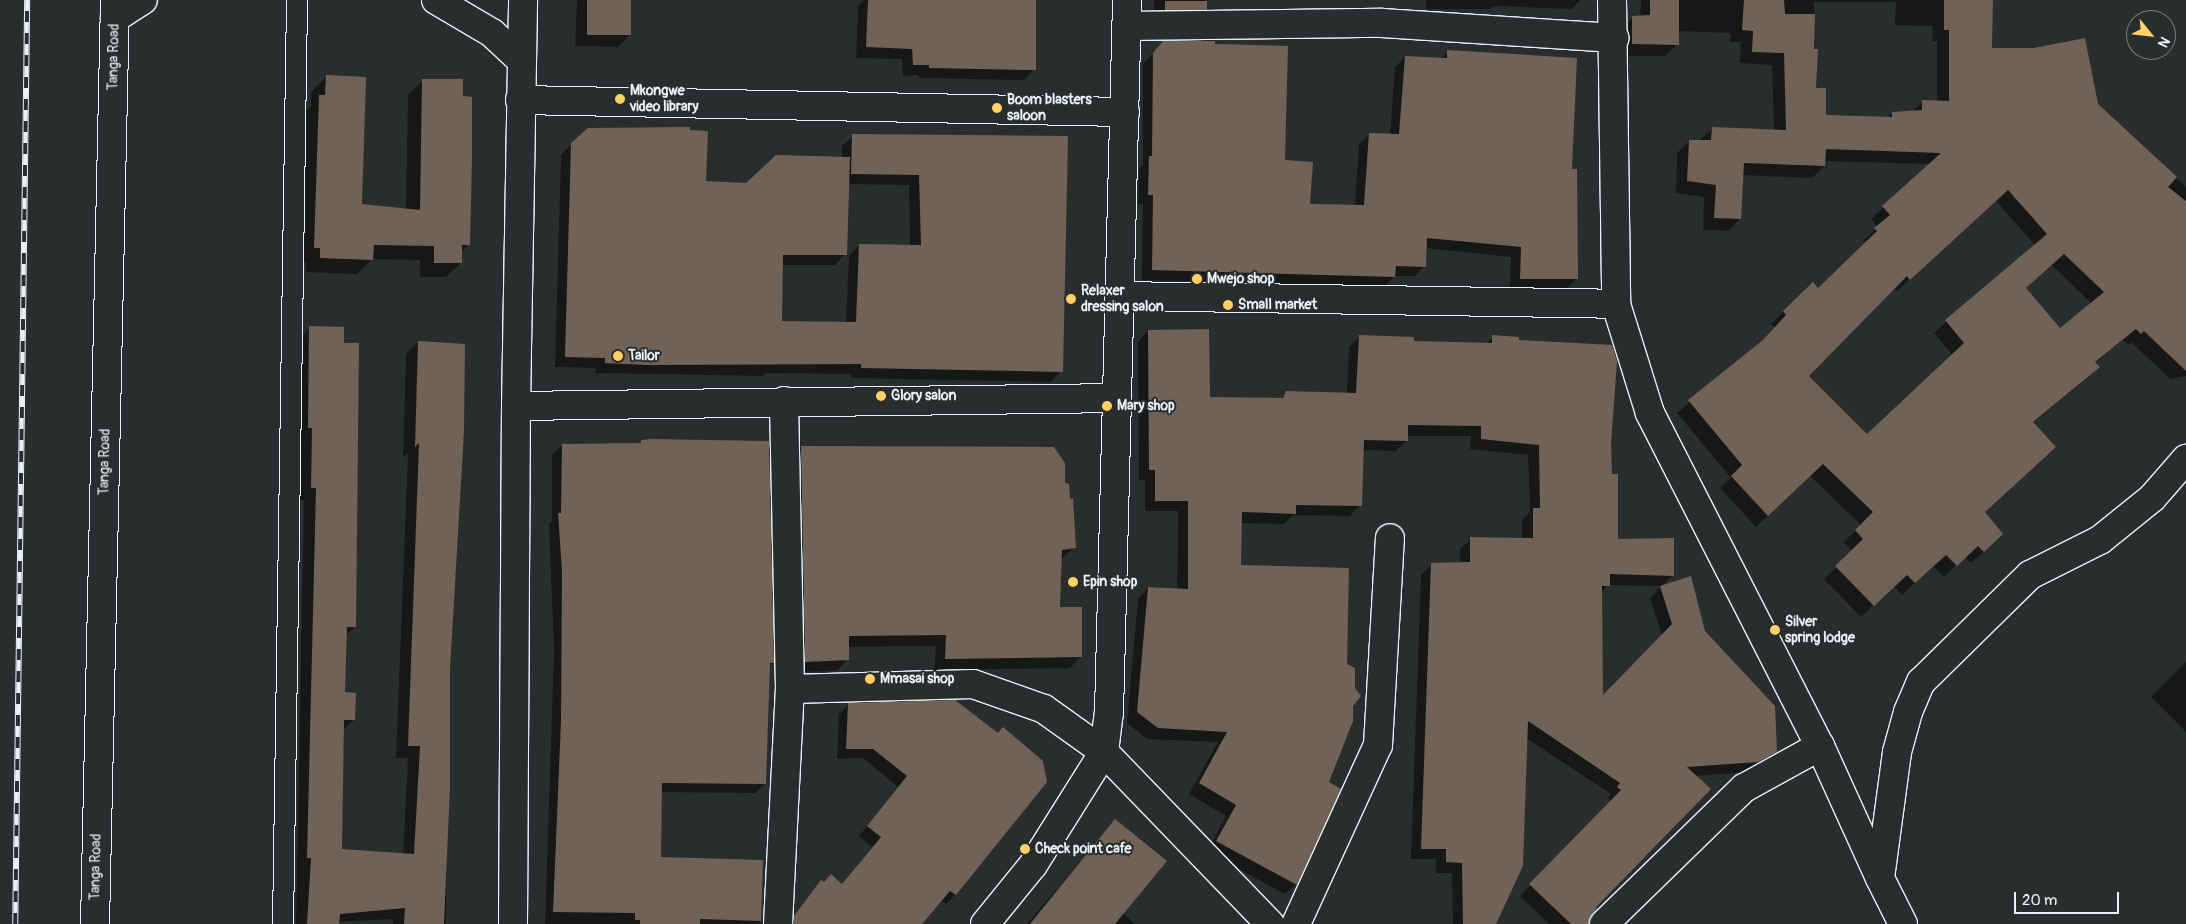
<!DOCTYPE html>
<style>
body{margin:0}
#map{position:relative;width:2186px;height:924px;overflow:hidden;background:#2a2d2e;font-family:Pangolin,sans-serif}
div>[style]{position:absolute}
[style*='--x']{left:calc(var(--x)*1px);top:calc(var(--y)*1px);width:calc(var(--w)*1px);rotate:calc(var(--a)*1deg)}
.shadow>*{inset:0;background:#0007}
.building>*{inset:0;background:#716258;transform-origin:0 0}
.roads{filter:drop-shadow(1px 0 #e8f1f8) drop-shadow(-1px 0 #e8f1f8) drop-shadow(0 1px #e8f1f8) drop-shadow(0 -1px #e8f1f8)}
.service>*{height:20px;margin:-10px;padding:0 10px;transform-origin:10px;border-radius:10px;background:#2a2d2e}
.minor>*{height:28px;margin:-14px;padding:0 14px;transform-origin:14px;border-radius:14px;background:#2a2d2e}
.trunk>*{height:28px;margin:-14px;padding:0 14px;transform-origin:14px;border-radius:14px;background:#2a2d2e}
.rail>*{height:5.5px;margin-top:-2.75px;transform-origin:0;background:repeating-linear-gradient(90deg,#2a2d2e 0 11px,#e8f1f8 0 22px);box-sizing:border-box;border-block:1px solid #e8f1f8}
.dots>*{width:14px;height:14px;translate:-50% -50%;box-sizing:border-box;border:2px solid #2a2d2e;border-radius:50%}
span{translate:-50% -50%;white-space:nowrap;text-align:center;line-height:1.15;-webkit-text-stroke:4px #2a2d2e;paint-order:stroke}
.street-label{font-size:14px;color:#e8f1f8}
.poi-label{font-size:14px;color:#e8f1f8;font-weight:700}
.left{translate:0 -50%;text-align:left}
.north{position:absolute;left:2126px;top:10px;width:50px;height:50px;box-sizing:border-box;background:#2a2d2e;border:1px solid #767b7f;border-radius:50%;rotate:119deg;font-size:14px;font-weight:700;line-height:20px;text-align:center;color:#e8f1f8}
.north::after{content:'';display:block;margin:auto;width:18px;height:22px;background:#ffd166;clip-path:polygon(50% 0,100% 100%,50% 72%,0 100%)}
.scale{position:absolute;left:2014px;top:892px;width:105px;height:22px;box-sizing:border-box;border:2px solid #e8f1f8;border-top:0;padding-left:6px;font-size:15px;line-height:18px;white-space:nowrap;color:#e8f1f8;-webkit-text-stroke:4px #2a2d2e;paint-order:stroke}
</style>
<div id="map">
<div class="shadow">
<div style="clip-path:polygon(577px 0,630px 0,629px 36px,618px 47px,575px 46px)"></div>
<div style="clip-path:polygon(864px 0,1035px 0,1034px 69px,1024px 80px,919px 78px,919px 75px,903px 76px,902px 59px,856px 58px,858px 6px)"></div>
<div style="clip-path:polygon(1154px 0,1206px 0,1206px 8px,1196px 18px,1155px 20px)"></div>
<div style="clip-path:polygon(1426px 0,1580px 0,1572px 9px,1494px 6px,1491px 9px,1426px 9px)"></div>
<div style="clip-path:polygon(evenodd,1641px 0,1992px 0,1991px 50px,2097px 105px,2186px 187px,2186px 376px,2170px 379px,2131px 342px,2128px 345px,2123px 340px,2095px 363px,2098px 367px,2086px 379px,2033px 423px,1984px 512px,1990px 546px,1971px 563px,1965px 557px,1944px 577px,1933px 566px,1902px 595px,1894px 586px,1861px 617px,1824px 579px,1852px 552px,1844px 542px,1861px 525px,1810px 476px,1756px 527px,1720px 488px,1731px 478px,1677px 413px,1761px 343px,1775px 328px,1771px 324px,1813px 284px,1818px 289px,1866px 244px,1863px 241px,1878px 227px,1871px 219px,1930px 164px,1824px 161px,1824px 166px,1812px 178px,1742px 175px,1740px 219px,1728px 231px,1703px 230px,1704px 197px,1676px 193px,1677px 153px,1689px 141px,1700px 140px,1713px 128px,1774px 130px,1772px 65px,1740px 63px,1741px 42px,1730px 42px,1731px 33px,1678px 31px,1678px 44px,1665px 56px,1620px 56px,1621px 30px,1633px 17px,1640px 17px,1641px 0,1814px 2px,1896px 2px,1895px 25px,1933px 26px,1932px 41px,1937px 41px,1937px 102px,1922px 102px,1912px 112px,1892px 113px,1887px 118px,1825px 117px,1815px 89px,1814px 2px,1641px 0,1996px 201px,2035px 245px,1934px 333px,1953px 356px,1867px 435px,1807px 376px,1894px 287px,1897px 291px,1996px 201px,1641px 0,2052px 265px,2091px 303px,2060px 330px,2025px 289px,2052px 265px)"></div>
<div style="clip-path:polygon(1163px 42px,1284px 161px,1309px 205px,1355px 206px,1359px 144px,1370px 134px,1390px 135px,1395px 67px,1405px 57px,1440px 59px,1448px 52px,1571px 170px,1576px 279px,1566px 289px,1510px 289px,1511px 257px,1425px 248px,1425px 266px,1415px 276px,1395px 276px,1384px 287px,1142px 280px,1143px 204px,1138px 204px,1139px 168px,1143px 165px,1143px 64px)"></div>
<div style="clip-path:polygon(326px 77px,361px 205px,406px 210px,408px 95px,423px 80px,469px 244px,461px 252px,461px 263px,446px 277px,420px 277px,420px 260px,372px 259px,357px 274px,306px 272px,306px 262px,300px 262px,305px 112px,311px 106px,311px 92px)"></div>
<div style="clip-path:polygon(evenodd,853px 136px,1066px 137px,1061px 371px,1051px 382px,851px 378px,851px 374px,767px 373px,763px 376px,595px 373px,596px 368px,555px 367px,561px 155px,572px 144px,705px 182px,746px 185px,842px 158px,842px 146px,853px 136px,848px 184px,909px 185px,910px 246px,859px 245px,849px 256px,846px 323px,780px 323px,781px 265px,835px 265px,845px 254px,848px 184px)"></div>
<div style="clip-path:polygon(310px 328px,355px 627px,345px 636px,344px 693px,354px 720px,342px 731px,340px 850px,403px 855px,408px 758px,396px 758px,408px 453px,403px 457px,406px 354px,418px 342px,449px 669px,446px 924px,393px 924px,393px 919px,296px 924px,304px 500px,299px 500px,300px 440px,296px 440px,297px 340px)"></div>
<div style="clip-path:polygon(evenodd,1148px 331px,1209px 398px,1280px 399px,1287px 392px,1347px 394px,1349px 347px,1360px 336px,1413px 343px,1486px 344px,1493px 337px,1518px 342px,1610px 444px,1617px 541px,1673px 575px,1661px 587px,1703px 632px,1776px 751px,1765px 762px,1746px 772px,1695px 776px,1597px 905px,1588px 924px,1549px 924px,1520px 896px,1612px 801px,1608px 798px,1611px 794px,1526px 738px,1495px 924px,1453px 924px,1452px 873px,1436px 873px,1436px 859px,1411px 859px,1421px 575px,1432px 564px,1460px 563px,1460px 549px,1471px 539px,1522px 539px,1522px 520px,1530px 512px,1528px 455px,1470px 449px,1471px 436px,1407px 436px,1407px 440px,1396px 451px,1362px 450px,1360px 505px,1350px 516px,1293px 515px,1284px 524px,1240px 523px,1239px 566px,1346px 665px,1327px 783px,1296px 884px,1285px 894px,1207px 852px,1226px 816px,1189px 794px,1218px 742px,1147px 739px,1127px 723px,1138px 599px,1148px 588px,1177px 590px,1178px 511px,1145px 511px,1145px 480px,1139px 480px,1138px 342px,1148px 331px,1608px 585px,1662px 586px,1650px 598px,1662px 636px,1602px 698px,1601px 593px,1608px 585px)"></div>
<div style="clip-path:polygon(642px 441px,773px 663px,768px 667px,765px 784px,755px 793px,660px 792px,660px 859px,762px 861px,760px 924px,545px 924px,554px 650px,549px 524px,552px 521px,552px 455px,562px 445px,638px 445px)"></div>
<div style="clip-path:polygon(801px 447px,1064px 485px,1074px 548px,1061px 559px,1059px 608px,1081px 657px,1070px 668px,934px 670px,936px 646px,848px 647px,848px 659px,837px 671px,794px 672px,790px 458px)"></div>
<div style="clip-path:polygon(2186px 662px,2186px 732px,2151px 697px)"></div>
<div style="clip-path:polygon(955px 702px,956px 894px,946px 904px,941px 900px,921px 924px,789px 924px,821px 882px,842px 885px,872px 847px,859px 836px,898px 787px,863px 758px,837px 759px,839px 714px,849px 704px)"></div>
<div style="clip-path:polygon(1116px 820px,1123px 913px,1135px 924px,1027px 924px)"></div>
</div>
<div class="building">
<div style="left:587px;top:0;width:44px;height:35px"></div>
<div style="clip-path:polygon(868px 0,1036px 0,1036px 70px,929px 68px,929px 65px,913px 65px,912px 49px,866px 47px)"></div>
<div style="clip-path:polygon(1650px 0,1679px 0,1679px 45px,1632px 44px,1632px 16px,1650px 15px)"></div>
<div style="clip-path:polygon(evenodd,1744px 0,1784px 0,1785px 14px,1815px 14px,1814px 49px,1818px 49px,1816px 88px,1826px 88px,1826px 115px,1892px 117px,1892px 112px,1922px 110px,1922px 100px,1949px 101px,1949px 30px,1944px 30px,1944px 0,1993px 0,1992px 48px,2034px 48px,2085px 38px,2098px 104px,2177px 177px,2168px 187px,2186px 201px,2186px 371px,2144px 331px,2141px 334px,2136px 329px,2095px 362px,2100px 367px,2033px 422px,2056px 447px,1985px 512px,2003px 534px,1984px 552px,1978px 546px,1957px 566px,1946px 555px,1915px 583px,1907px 575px,1874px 606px,1835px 566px,1863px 539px,1855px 530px,1873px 512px,1823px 464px,1768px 516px,1731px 476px,1742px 465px,1688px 400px,1763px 340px,1786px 315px,1783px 311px,1813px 282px,1818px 288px,1877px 231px,1874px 228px,1890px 215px,1882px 206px,1941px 153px,1826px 149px,1825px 166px,1744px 163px,1741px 219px,1714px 218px,1716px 185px,1687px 181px,1689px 140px,1711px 140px,1712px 127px,1786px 130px,1784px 53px,1752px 52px,1753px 31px,1742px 30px,1744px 0,2008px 190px,2047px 234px,1945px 320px,1964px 343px,1867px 434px,1809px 376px,1907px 276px,1910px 280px,2008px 190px,1744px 0,2064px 254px,2104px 292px,2060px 328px,2026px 288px,2064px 254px)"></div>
<div style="left:1165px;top:1px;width:42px;height:9px"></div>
<div style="clip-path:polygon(1163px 41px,1215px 41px,1215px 44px,1288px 46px,1285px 160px,1313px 162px,1310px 204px,1364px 205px,1369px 133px,1399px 134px,1405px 56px,1447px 58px,1447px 50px,1577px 58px,1572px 169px,1577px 169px,1578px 279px,1520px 279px,1521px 247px,1427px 238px,1426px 267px,1396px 266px,1395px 277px,1152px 270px,1153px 195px,1148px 195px,1149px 156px,1152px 156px,1153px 53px)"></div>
<div style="clip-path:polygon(326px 75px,366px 77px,362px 204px,420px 210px,422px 79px,463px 79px,463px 96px,472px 97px,472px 158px,470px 245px,462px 245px,462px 263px,434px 263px,434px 246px,374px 245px,373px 260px,320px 258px,320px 248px,314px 248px,319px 95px,325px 95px)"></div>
<div style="clip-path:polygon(690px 127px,690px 130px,708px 131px,706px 181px,746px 183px,776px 155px,850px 157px,847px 255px,783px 255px,782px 321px,856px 322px,859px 244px,921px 245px,919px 175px,851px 174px,852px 134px,1068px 136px,1063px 372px,861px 368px,861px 364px,647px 365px,605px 363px,605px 358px,565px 357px,571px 143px,588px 128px)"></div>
<div style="clip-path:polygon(309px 326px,344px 327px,344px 343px,359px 343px,356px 627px,347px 627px,345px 692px,356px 693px,355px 720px,344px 720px,342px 849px,414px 854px,420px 746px,408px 746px,419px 443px,415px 447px,418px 341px,465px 344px,464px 431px,450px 669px,450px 786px,444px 924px,404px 924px,405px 908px,340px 914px,339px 924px,307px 924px,311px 858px,307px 858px,316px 488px,311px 488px,312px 428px,308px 428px)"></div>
<div style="clip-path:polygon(1209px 329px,1210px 397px,1283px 398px,1286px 391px,1356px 393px,1359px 335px,1414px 337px,1414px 341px,1492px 343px,1492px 335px,1519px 337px,1519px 340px,1612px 345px,1617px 361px,1611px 444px,1612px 474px,1618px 474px,1618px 539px,1674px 538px,1674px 576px,1610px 574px,1610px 586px,1602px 586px,1603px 695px,1672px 624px,1660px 586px,1691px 576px,1705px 631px,1775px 706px,1777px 752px,1758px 762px,1687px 767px,1711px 789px,1598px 905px,1589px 924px,1571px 924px,1529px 884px,1621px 790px,1617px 787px,1620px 783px,1528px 721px,1523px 866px,1496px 924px,1463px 924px,1462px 863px,1446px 862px,1446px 849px,1421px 849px,1431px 563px,1470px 562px,1470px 537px,1533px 538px,1533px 508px,1540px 508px,1539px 445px,1481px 439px,1481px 426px,1408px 425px,1408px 441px,1364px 440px,1362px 506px,1296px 505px,1296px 514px,1242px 512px,1241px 565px,1349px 568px,1347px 664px,1355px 668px,1355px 688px,1361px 696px,1353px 706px,1353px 721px,1329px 782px,1341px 789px,1297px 885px,1216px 841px,1236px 805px,1199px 783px,1227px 732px,1158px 728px,1137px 712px,1148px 587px,1188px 589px,1188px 501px,1155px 501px,1155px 470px,1149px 470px,1148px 330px)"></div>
<div style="clip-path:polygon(652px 439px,769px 441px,774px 663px,770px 663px,766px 784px,662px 783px,661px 857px,763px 860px,761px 921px,700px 919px,700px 924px,640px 924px,640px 920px,635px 920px,635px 913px,553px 912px,561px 721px,562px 571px,558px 513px,561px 513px,562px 444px,641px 443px,641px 440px)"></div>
<div style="clip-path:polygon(801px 446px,1054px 447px,1065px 463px,1065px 483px,1069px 484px,1070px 499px,1073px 498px,1076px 548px,1062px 550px,1060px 607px,1082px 607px,1082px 657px,945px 659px,946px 635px,849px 636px,849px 660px,805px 662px)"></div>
<div style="clip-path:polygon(955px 700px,998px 733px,1003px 727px,1043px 761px,1047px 782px,956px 895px,950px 891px,922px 924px,794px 924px,794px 916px,821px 880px,824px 882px,831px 874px,842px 884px,881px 837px,867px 826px,907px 776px,873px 749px,846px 749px,848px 703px)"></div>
<div style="clip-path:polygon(1115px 819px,1167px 861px,1115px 924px,1030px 924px)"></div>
</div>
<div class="roads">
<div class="service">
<div style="--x:283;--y:924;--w:924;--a:-89.13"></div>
</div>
<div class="minor">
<div style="--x:436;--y:0;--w:65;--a:30.5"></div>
<div style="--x:492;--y:33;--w:41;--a:43"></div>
<div style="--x:1612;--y:0;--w:304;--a:89.2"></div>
<div style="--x:1616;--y:304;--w:114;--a:72.7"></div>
<div style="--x:1650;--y:413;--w:374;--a:63"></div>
<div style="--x:1820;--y:746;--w:145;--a:65.6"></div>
<div style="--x:115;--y:18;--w:33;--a:-33"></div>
<div style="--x:1126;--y:26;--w:256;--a:-0.7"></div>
<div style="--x:1382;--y:23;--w:233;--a:3.7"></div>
<div style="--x:520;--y:100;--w:605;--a:1.14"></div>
<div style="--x:1119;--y:296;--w:497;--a:0.9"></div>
<div style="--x:516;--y:406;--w:600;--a:-0.76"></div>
<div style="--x:790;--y:689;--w:183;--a:-1.6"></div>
<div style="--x:973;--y:684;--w:75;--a:19.4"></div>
<div style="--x:1044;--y:709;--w:74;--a:35.6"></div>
<div style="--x:1104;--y:752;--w:239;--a:46"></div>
<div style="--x:513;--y:924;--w:518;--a:-89.67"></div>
<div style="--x:516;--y:406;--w:406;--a:-89"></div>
<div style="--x:778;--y:924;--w:235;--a:-87.1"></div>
<div style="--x:790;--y:689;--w:288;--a:-91.2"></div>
<div style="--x:985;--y:924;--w:76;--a:-50.9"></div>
<div style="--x:1033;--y:865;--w:133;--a:-57.9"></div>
<div style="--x:1104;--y:752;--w:39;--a:-83"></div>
<div style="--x:1109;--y:713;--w:713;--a:-88.55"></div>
<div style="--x:1296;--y:924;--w:197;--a:-65.4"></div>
<div style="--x:1378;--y:745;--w:207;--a:-86.7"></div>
<div style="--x:1604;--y:924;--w:195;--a:-44.2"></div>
<div style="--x:1744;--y:788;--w:87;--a:-28.9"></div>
<div style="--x:1903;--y:924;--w:51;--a:-116.6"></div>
<div style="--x:1880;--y:878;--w:127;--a:-82.3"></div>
<div style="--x:1897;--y:752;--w:41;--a:-74.6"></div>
<div style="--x:1908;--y:712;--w:33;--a:-67"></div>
<div style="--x:1921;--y:682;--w:153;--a:-44.5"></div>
<div style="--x:2030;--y:575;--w:78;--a:-26.6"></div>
<div style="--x:2100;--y:540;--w:67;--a:-38.9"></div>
<div style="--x:2152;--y:498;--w:52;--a:-48.9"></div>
</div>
<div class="trunk">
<div style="--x:95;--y:924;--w:924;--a:-88.76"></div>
</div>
</div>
<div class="rail">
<div style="--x:15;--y:924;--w:924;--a:-89.26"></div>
</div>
<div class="dots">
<div style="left:620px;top:99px;background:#ffd166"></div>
<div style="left:997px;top:108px;background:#ffd166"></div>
<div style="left:1197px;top:279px;background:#ffd166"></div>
<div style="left:1071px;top:299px;background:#ffd166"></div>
<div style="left:1228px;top:305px;background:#ffd166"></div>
<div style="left:618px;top:356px;background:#ffd166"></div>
<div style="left:881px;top:396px;background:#ffd166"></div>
<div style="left:1107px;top:406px;background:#ffd166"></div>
<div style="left:1073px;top:582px;background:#ffd166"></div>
<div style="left:1775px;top:630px;background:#ffd166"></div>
<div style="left:870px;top:679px;background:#ffd166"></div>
<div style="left:1025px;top:849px;background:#ffd166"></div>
</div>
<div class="street-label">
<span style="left:114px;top:57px;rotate:-89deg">Tanga Road</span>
<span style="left:105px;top:462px;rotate:-89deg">Tanga Road</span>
<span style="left:96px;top:867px;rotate:-89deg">Tanga Road</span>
</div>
<div class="poi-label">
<span class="left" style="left:630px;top:99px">Mkongwe<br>video library</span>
<span class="left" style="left:1007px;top:108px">Boom blasters<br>saloon</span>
<span class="left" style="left:1207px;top:279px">Mwejo shop</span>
<span class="left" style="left:1081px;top:299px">Relaxer<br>dressing salon</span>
<span class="left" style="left:1238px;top:305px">Small market</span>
<span class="left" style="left:628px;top:356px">Tailor</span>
<span class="left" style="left:891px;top:396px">Glory salon</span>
<span class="left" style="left:1117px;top:406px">Mary shop</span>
<span class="left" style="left:1083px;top:582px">Epin shop</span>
<span class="left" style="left:1785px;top:630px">Silver<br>spring lodge</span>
<span class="left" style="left:880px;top:679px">Mmasai shop</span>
<span class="left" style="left:1035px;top:849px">Check point cafe</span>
</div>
<div class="north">N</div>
<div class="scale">20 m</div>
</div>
